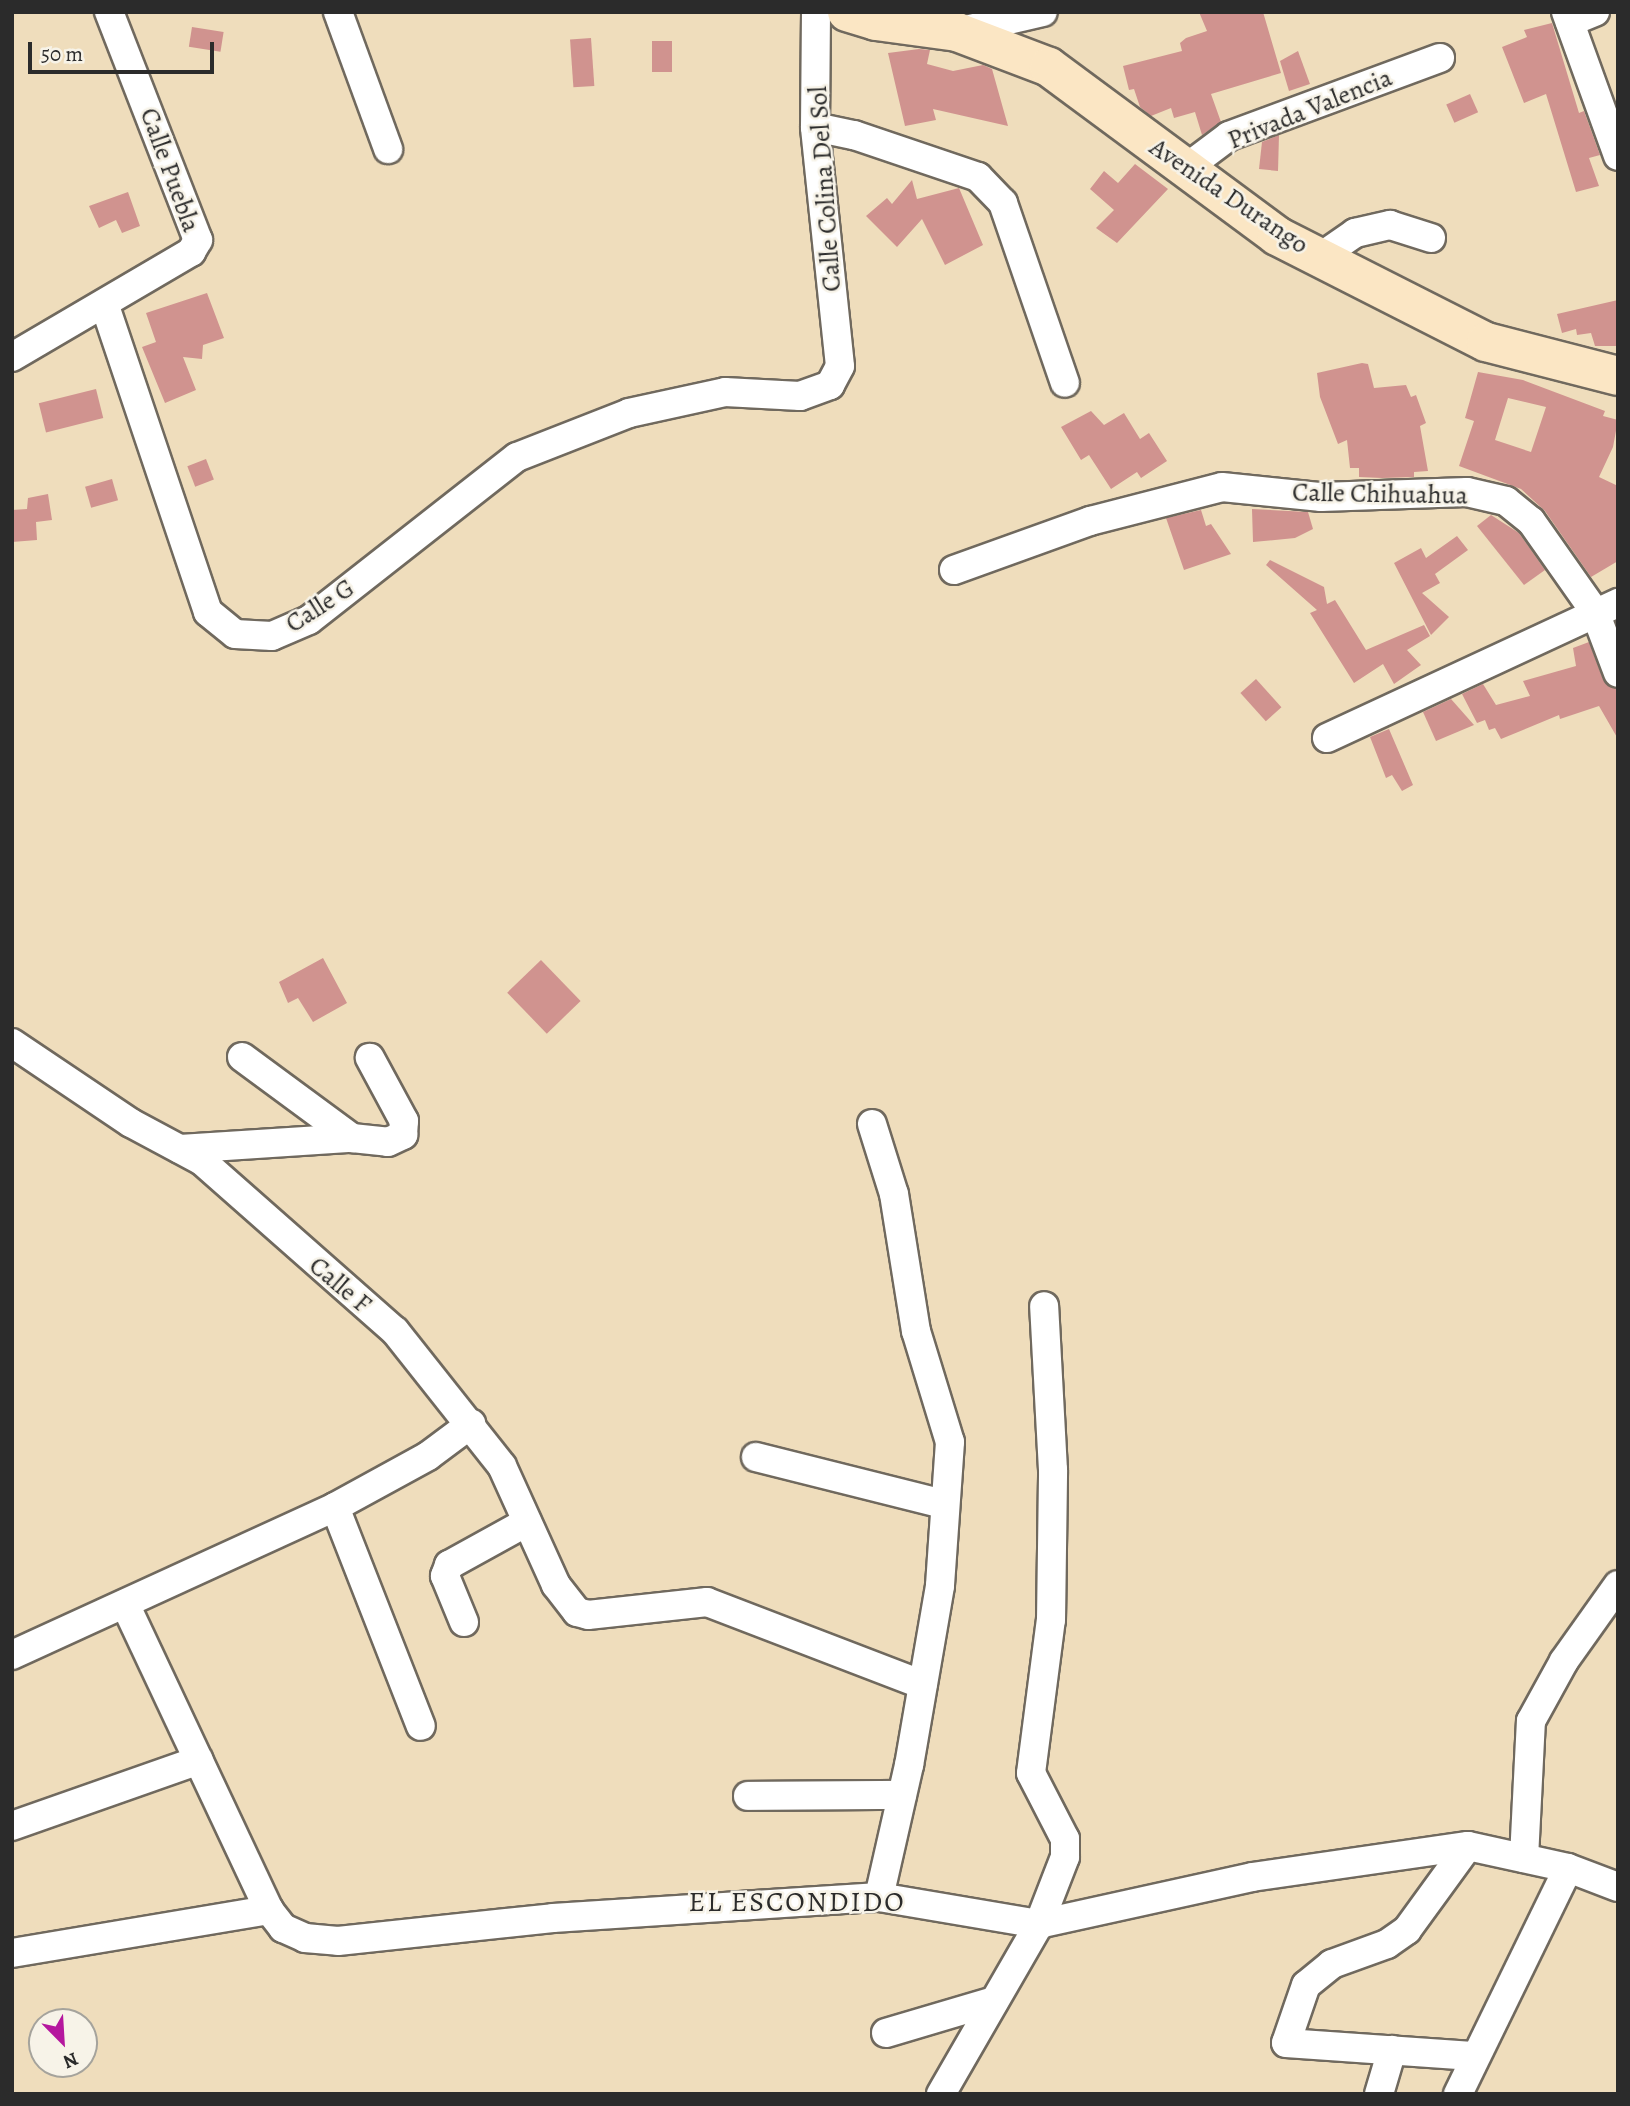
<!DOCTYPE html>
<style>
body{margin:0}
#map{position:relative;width:1630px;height:2106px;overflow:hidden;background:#efddbc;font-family:Alegreya,serif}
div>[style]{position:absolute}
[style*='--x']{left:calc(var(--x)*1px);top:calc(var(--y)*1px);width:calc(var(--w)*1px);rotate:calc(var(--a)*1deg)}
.building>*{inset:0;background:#d0938f;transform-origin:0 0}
.roads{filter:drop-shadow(2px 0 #70695e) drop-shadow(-2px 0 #70695e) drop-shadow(0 2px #70695e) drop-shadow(0 -2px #70695e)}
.minor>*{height:28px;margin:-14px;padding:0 14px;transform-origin:14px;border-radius:14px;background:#fff}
.secondary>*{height:38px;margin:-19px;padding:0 19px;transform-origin:19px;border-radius:19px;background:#fbe6c4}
span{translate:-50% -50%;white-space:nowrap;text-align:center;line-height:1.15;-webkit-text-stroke:5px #f7f3e8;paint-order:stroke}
.street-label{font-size:26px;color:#2b2b2b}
.neighbourhood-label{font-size:28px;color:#2b2b2b;letter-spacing:2px}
.frame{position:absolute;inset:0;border:14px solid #2b2b2b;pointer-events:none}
.north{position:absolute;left:28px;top:2008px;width:70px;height:70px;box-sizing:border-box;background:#f7f3e8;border:2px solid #a5a39c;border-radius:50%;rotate:156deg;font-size:19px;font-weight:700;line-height:28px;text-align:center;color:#2b2b2b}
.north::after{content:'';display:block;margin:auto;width:24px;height:32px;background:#b5179e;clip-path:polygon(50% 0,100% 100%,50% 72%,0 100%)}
.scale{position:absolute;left:28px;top:42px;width:186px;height:32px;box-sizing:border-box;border:4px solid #2b2b2b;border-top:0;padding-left:9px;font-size:21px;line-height:24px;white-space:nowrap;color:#2b2b2b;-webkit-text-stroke:5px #f7f3e8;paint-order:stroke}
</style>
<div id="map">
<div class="building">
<div style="clip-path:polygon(1199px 12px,1263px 12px,1281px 73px,1211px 94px,1221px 122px,1202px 135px,1195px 112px,1174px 118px,1171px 108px,1151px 116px,1140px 107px,1134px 89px,1129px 90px,1123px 66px,1182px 51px,1180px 43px,1186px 38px,1207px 31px)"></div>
<div style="clip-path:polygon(1552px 23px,1579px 113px,1584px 111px,1600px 155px,1589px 158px,1599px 186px,1576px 192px,1546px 94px,1524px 103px,1502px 47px,1527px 37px,1524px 30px)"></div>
<div style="left:192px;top:27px;width:32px;height:20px;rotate:9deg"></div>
<div style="left:591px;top:38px;width:48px;height:21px;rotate:86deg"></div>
<div style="left:672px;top:41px;width:31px;height:20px;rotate:90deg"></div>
<div style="clip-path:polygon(919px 49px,930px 50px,927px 64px,953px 71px,983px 65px,992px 69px,1008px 126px,933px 109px,936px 120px,905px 126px,888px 53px)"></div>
<div style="clip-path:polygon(1298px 51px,1310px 84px,1289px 91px,1280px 61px)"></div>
<div style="left:1470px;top:94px;width:20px;height:26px;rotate:66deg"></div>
<div style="clip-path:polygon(1279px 135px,1278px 171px,1259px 169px,1262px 142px)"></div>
<div style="clip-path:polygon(1135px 164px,1168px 189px,1117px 243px,1096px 228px,1114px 210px,1090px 189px,1104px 171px,1118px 183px)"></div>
<div style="clip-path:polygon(912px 180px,917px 199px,959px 188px,983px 245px,945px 265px,922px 219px,897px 247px,866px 216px,887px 198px,892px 204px)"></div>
<div style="clip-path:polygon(128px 192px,140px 226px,122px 233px,116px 220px,99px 228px,89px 206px)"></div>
<div style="clip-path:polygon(207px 293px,224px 338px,203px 345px,202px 359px,183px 357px,196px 390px,165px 403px,142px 347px,156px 342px,146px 313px)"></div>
<div style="clip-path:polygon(1618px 300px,1618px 346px,1595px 346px,1591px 333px,1577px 335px,1576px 329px,1562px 333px,1557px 314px)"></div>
<div style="clip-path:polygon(1362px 363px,1368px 364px,1374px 388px,1406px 385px,1411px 397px,1416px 395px,1426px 423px,1420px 426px,1428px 471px,1414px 472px,1414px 477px,1382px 478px,1359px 477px,1359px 468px,1350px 468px,1347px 440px,1338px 444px,1320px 397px,1317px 373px)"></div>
<div style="clip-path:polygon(evenodd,1478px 372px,1523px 380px,1605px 411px,1603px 416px,1618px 420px,1613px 447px,1599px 477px,1618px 486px,1618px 561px,1591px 577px,1545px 511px,1521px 489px,1459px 466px,1474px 421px,1465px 418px,1478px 372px,1508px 398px,1546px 407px,1531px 452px,1495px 440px,1508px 398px)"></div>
<div style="left:96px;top:389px;width:30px;height:59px;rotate:76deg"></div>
<div style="clip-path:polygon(1091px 411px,1104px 425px,1124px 413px,1140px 439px,1149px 433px,1167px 461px,1141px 478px,1137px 472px,1111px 489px,1089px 455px,1081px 460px,1061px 427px)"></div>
<div style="left:206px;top:459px;width:22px;height:20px;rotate:69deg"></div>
<div style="left:112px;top:479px;width:22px;height:28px;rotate:74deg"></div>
<div style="clip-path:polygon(48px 494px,52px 520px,36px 522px,37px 540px,12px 542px,12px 510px,27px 509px,28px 498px)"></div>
<div style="clip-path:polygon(1252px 509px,1308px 512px,1313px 529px,1295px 538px,1253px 542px)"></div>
<div style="clip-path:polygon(1201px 510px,1206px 526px,1211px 524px,1231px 554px,1184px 570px,1166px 518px)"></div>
<div style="clip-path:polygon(1491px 515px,1519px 533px,1545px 570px,1524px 585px,1477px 526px)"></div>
<div style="clip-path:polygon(1457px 536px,1468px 550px,1435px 574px,1440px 583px,1422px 593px,1449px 617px,1431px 635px,1394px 563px,1421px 548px,1426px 558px)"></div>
<div style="clip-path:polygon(1270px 560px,1324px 587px,1327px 604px,1335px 600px,1366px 650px,1424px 625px,1430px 636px,1407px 650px,1421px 665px,1394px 684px,1383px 664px,1354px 683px,1310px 613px,1317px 610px,1266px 565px)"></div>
<div style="clip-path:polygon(1589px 642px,1603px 679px,1616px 689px,1618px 739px,1599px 706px,1560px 719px,1559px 715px,1501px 739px,1495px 728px,1489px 730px,1485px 720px,1477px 723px,1462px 694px,1483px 684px,1496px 705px,1530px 696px,1523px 681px,1576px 666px,1573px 648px)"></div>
<div style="left:1256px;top:679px;width:38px;height:21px;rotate:48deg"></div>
<div style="clip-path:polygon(1451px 699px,1474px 725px,1436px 741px,1423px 712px)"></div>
<div style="clip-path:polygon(1389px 729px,1413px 785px,1402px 791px,1392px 775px,1386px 778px,1370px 737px)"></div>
<div style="clip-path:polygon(323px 958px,347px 1003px,313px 1022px,298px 998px,288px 1003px,279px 982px)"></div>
<div style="left:541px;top:960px;width:57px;height:47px;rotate:46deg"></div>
</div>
<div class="roads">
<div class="minor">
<div style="--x:338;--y:12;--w:146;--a:69.9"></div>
<div style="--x:1566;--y:12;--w:153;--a:70.1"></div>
<div style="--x:1570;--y:22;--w:27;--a:-22"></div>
<div style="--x:957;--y:32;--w:88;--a:-13.1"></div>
<div style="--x:815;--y:127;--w:40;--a:12"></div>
<div style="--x:854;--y:135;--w:131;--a:18.7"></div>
<div style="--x:978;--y:177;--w:36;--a:46"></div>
<div style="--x:1003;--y:203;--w:190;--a:71"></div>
<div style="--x:1185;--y:169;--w:55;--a:-36.9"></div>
<div style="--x:1229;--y:136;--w:225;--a:-20.3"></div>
<div style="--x:1319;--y:258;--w:44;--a:-34.8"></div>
<div style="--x:1355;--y:233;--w:36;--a:-13"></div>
<div style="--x:1390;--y:225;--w:43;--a:17.6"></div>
<div style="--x:105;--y:306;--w:323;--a:71.4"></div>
<div style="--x:208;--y:612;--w:35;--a:39"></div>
<div style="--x:235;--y:634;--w:37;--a:3"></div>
<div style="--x:272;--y:636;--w:40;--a:-23.4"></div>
<div style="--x:309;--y:620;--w:264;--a:-38.1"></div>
<div style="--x:517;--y:457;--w:120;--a:-21.4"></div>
<div style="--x:629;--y:413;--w:98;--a:-12.3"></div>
<div style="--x:725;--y:392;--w:75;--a:3.1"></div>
<div style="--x:800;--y:396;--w:32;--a:-20"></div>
<div style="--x:830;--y:385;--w:21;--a:-62"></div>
<div style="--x:840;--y:366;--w:240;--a:-96"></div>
<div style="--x:815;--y:127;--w:115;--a:-89.5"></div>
<div style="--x:12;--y:357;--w:208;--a:-30.4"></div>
<div style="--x:191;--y:252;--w:14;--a:-60"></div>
<div style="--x:198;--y:240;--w:245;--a:-111.3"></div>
<div style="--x:954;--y:570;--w:145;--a:-19.8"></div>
<div style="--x:1090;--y:521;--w:136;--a:-14.4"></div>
<div style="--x:1222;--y:487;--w:100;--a:5.8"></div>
<div style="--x:1321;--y:497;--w:146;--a:-2"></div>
<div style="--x:1467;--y:492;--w:40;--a:13"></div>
<div style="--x:1506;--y:501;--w:32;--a:39"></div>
<div style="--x:1531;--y:521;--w:111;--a:54.9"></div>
<div style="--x:1595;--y:612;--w:65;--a:69.3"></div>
<div style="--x:1327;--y:738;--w:321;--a:-24.9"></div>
<div style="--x:12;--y:1043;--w:143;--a:33.9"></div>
<div style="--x:131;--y:1123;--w:81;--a:28.2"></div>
<div style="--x:202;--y:1161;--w:257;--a:41.4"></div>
<div style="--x:395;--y:1331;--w:172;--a:51.6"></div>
<div style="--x:502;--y:1466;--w:131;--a:65.6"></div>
<div style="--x:556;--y:1585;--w:34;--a:52"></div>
<div style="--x:577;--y:1612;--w:11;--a:15"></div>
<div style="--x:588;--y:1615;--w:120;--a:-6.2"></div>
<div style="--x:707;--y:1602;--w:231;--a:21"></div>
<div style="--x:242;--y:1057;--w:137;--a:36.4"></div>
<div style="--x:872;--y:1124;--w:73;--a:72.6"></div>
<div style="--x:894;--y:1194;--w:139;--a:80.9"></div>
<div style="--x:916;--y:1331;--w:116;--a:73"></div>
<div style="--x:950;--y:1442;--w:144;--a:94"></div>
<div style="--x:940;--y:1586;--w:182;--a:99.8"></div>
<div style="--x:909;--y:1765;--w:135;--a:102.8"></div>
<div style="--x:180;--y:1149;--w:172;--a:-3.7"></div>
<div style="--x:352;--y:1138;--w:36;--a:6"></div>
<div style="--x:388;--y:1142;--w:17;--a:-25"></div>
<div style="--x:403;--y:1135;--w:14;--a:-86"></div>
<div style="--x:404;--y:1121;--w:72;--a:-118.4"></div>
<div style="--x:756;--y:1457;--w:193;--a:14.1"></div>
<div style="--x:335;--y:1507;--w:235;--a:68.6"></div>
<div style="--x:125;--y:1604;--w:338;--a:64.8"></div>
<div style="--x:464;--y:1622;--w:50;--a:-112.4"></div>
<div style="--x:445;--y:1576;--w:12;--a:-70"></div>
<div style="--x:449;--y:1565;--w:89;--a:-28.9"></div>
<div style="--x:12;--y:1655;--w:355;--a:-24.6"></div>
<div style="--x:335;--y:1507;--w:106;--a:-28.7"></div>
<div style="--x:428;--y:1456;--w:54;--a:-36.7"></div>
<div style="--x:748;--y:1796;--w:154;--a:-0.4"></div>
<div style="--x:12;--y:1826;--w:198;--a:-19.4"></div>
<div style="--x:1468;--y:1846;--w:104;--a:126"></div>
<div style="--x:1407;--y:1930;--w:24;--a:145"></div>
<div style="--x:1387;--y:1944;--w:59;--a:160"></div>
<div style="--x:1332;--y:1964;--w:33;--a:141"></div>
<div style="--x:1306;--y:1985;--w:61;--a:109"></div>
<div style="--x:1286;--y:2043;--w:187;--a:4"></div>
<div style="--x:1524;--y:1858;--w:137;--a:-87.1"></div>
<div style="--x:1531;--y:1721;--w:68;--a:-61.2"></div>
<div style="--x:1564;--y:1661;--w:93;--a:-54.6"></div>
<div style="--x:12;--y:1953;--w:261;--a:-9.5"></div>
<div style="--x:269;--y:1910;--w:23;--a:52"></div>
<div style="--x:283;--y:1928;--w:24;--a:24"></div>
<div style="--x:305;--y:1938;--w:33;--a:5"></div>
<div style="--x:338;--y:1941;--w:216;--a:-6.1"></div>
<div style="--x:553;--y:1918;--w:327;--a:-3.7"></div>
<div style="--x:879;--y:1897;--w:162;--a:9.6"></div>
<div style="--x:1039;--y:1924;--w:218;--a:-12.4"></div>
<div style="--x:1252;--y:1877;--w:218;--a:-8.2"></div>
<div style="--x:1468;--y:1846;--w:102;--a:12.4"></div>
<div style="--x:1568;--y:1868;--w:53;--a:20.8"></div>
<div style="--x:886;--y:2033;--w:113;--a:-16.5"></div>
<div style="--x:941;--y:2094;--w:196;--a:-60"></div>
<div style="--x:1039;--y:1924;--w:72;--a:-68.8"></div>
<div style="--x:1065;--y:1857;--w:18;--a:-90"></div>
<div style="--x:1065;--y:1839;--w:74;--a:-117.3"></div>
<div style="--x:1031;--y:1773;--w:154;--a:-82.6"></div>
<div style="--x:1051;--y:1620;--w:150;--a:-89.2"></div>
<div style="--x:1053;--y:1470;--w:164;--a:-93.1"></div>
<div style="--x:1379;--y:2094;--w:46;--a:-73.5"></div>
<div style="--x:1458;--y:2094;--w:251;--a:-64"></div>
</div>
<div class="secondary">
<div style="--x:847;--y:12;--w:30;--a:17"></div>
<div style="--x:876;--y:21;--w:82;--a:7.7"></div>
<div style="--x:957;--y:32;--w:98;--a:20.8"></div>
<div style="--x:1049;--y:67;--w:284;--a:36.5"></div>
<div style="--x:1277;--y:236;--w:234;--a:26.9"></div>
<div style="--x:1486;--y:342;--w:136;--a:14.4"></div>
</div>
</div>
<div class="street-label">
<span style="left:1310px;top:109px;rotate:-22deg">Privada Valencia</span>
<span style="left:170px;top:170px;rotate:70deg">Calle Puebla</span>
<span style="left:825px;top:189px;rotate:-94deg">Calle Colina Del Sol</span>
<span style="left:1229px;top:196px;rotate:34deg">Avenida Durango</span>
<span style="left:1380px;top:494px;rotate:1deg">Calle Chihuahua</span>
<span style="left:320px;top:606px;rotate:-33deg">Calle G</span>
<span style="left:340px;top:1285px;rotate:40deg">Calle F</span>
</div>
<div class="neighbourhood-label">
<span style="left:797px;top:1902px">EL ESCONDIDO</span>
</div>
<div class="frame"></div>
<div class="north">N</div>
<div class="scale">50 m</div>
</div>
